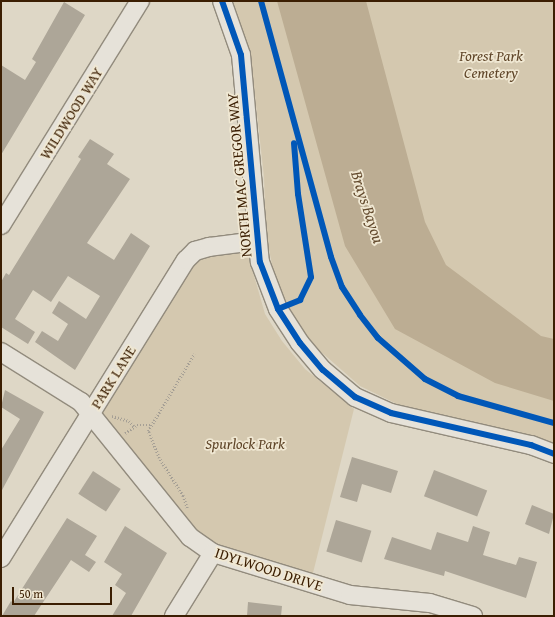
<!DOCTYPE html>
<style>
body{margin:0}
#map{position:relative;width:555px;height:617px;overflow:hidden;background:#ded7c6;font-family:"Gentium Book Plus",serif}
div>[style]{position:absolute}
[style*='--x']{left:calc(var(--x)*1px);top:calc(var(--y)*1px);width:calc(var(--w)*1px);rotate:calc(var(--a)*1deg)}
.green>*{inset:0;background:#d4c8af}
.water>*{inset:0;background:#bcad93}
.building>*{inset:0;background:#ada698;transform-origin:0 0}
.path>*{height:2.5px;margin-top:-1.25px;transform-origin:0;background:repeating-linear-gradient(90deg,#a59f95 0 1px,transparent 0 3px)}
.roads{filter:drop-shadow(1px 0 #928b7d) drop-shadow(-1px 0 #928b7d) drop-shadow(0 1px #928b7d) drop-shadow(0 -1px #928b7d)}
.minor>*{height:18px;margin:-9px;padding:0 9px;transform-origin:9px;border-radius:9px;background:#e6e2d9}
.cycleway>*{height:6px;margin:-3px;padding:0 3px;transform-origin:3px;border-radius:3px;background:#0057b8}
span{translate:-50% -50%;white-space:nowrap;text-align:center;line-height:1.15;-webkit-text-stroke:3.5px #f0e8d3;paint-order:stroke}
.park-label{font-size:15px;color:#5f4528;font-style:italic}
.street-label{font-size:15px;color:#3b1e02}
.water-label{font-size:16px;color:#634a2d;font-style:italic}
.frame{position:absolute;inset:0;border:2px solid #3b1e02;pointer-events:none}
.scale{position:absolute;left:12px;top:587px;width:100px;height:18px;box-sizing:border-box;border:2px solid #3b1e02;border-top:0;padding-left:5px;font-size:12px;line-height:14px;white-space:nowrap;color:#3b1e02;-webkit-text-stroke:3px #f0e8d3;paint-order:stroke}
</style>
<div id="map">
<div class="green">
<div style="clip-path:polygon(233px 1px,554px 1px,554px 444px,397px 404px,360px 386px,311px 343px,290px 312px,274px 274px,266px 235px,264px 177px,251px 60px)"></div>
<div style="clip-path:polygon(237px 251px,245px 253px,249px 258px,265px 314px,282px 341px,305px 369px,354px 409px,312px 577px,202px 540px,103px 416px,103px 407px,187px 270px,200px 257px)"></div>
</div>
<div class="water">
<div style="clip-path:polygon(277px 1px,366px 1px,425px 222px,446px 265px,541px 336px,554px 339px,554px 401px,495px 383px,395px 329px,345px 246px)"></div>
</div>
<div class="building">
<div style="clip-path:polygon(64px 2px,85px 15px,1px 155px,1px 65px,25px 80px,36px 62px,32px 59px)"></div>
<div style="clip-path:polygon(90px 139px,114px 154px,107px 164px,130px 179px,87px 243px,114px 260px,131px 233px,150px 246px,75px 370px,35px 342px,42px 331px,58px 341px,68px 324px,52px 313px,59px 301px,86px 319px,100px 296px,68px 276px,51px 302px,33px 290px,15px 319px,35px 332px,28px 344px,1px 327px,1px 282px,6px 273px,9px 275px,81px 159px,78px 157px)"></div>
<div style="clip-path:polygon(5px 390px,44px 412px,1px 492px,1px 450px,20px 419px,1px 407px)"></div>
<div style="clip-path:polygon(352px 457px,398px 471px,391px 493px,362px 484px,357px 502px,340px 497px)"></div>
<div style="left:434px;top:470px;width:57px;height:28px;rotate:21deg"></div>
<div style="left:93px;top:471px;width:33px;height:27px;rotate:33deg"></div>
<div style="clip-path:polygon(532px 505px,554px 514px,549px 534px,525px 524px)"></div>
<div style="clip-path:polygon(67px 518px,97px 536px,85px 555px,96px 562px,89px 572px,71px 560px,34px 616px,2px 616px,11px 601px,13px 603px)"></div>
<div style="left:336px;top:520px;width:37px;height:33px;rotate:17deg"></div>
<div style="clip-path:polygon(125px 526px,167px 553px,131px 616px,112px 616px,126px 593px,115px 585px,122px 574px,104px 562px)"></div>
<div style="clip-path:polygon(473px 526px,490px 532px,483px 555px,516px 565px,519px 557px,537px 562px,526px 598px,445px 571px,444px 576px,384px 559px,392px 537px,431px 550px,437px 532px,468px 542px)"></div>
<div style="clip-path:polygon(248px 602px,282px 606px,281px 616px,247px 616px)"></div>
</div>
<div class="path">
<div style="--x:112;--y:416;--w:18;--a:16"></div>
<div style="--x:129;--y:421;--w:7;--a:45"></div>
<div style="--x:125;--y:433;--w:14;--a:-34"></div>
<div style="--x:137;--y:425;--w:13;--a:0"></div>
<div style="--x:187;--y:508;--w:13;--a:-108"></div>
<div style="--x:183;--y:496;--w:45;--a:-122.3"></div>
<div style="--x:159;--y:458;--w:29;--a:-112"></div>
<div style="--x:148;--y:431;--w:90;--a:-59.1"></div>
</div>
<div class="roads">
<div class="minor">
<div style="--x:222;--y:1;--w:57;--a:70.6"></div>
<div style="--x:241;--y:55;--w:208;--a:84.8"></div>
<div style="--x:260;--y:262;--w:50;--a:69"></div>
<div style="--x:278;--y:309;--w:40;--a:57.1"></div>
<div style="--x:300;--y:343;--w:35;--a:50"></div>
<div style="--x:323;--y:370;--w:42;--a:40.2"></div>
<div style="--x:355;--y:397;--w:39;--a:24"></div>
<div style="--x:391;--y:413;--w:144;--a:12.9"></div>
<div style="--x:531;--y:445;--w:25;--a:21"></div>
<div style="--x:1;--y:225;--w:264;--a:-58.2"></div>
<div style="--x:1;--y:352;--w:94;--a:32"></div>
<div style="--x:81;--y:402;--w:174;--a:51.1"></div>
<div style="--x:190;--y:537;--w:28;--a:35"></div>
<div style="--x:213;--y:553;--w:143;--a:17"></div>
<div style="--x:350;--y:595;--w:80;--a:5.7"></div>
<div style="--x:430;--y:603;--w:45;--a:16.8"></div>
<div style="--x:1;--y:558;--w:351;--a:-58.2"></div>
<div style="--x:186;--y:260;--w:13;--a:-45"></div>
<div style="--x:195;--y:251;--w:15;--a:-16"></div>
<div style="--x:209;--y:247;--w:47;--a:-7.3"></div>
<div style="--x:174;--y:616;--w:74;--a:-58.2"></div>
</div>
</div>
<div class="cycleway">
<div style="--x:222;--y:1;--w:57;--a:70.6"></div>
<div style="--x:241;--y:55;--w:208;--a:84.8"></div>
<div style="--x:260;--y:262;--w:50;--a:69"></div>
<div style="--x:278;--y:309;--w:40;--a:57.1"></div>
<div style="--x:300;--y:343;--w:35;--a:50"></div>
<div style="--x:323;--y:370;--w:42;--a:40.2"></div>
<div style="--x:355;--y:397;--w:39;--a:24"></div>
<div style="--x:391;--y:413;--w:144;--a:12.9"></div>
<div style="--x:531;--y:445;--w:25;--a:21"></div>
<div style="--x:261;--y:1;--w:265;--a:74.7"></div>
<div style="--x:331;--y:257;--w:32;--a:70"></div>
<div style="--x:342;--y:287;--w:33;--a:57"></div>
<div style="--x:360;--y:315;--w:29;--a:52"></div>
<div style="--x:378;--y:338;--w:62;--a:41.1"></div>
<div style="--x:425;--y:379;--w:37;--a:27"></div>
<div style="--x:458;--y:396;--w:100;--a:15.7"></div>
<div style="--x:278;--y:309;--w:24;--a:-22"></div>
<div style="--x:300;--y:300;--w:25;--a:-64"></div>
<div style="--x:311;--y:277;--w:84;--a:-98.9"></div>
<div style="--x:298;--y:194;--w:51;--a:-94.5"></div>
</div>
<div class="park-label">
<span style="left:491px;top:64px">Forest Park<br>Cemetery</span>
<span style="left:245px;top:444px">Spurlock Park</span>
</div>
<div class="street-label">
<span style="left:71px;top:113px;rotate:-58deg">WILDWOOD WAY</span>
<span style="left:239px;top:175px;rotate:-95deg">NORTH MAC GREGOR WAY</span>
<span style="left:113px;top:377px;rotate:-58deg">PARK LANE</span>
<span style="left:269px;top:569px;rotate:18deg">IDYLWOOD DRIVE</span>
</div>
<div class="water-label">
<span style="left:368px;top:207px;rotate:72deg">Brays Bayou</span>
</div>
<div class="frame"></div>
<div class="scale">50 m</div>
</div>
